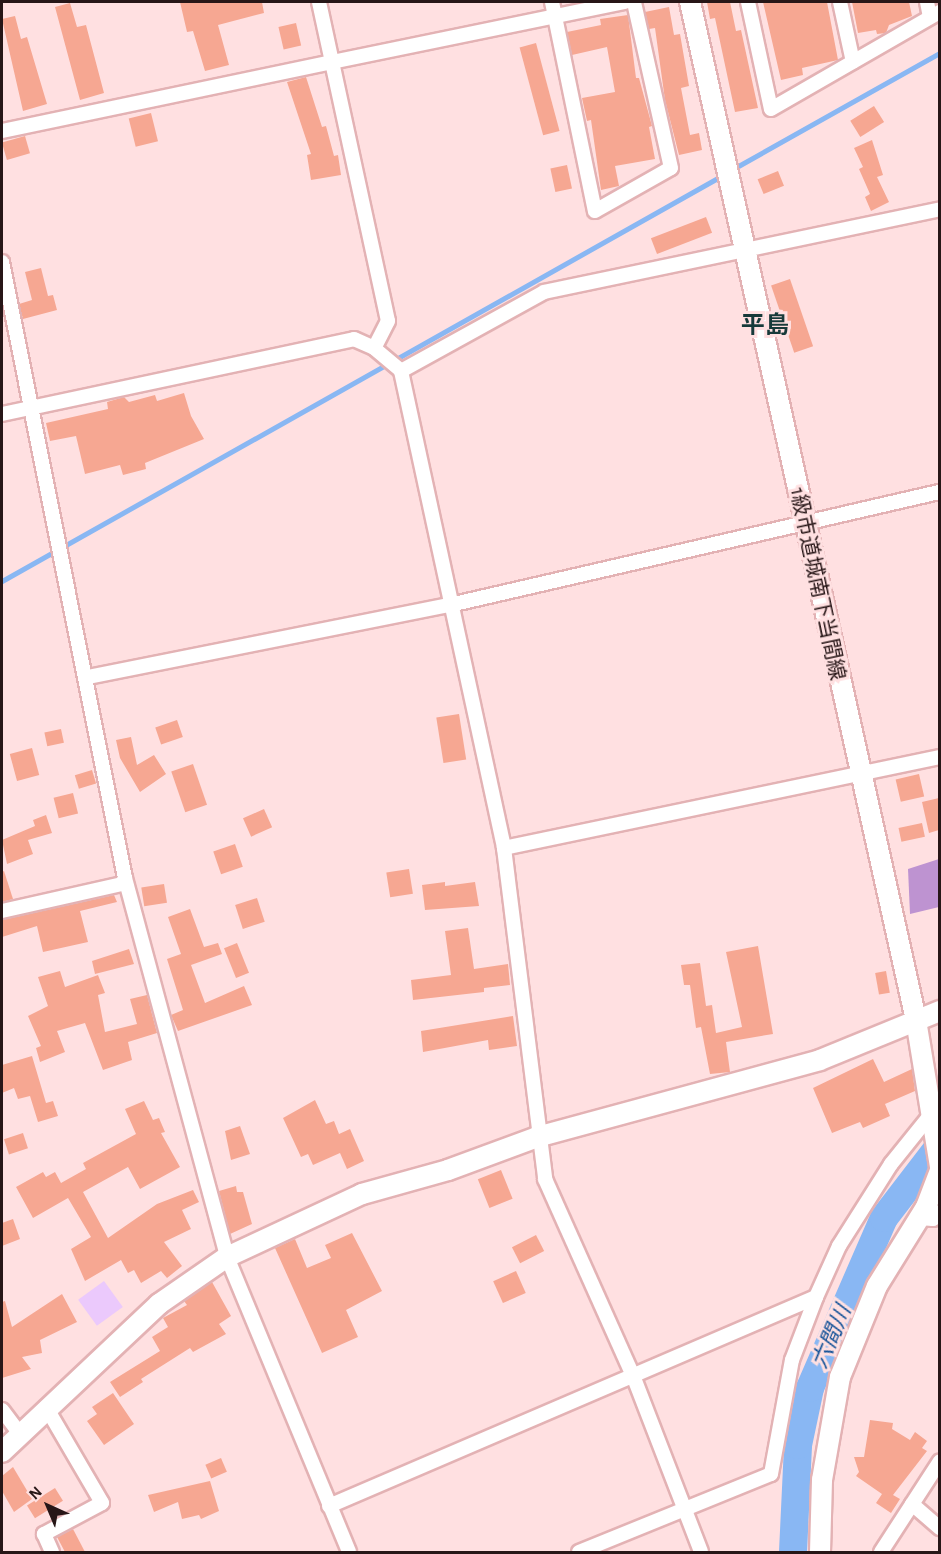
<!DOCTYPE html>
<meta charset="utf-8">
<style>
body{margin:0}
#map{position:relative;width:941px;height:1554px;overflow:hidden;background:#ffe0e1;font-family:"Alegreya Sans","Noto Sans JP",sans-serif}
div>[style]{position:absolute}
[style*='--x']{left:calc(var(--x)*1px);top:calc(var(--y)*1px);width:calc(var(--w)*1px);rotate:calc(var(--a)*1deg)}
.green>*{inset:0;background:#ebc9fc;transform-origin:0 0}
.forest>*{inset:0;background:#be93d1}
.stream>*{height:4.5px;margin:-2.25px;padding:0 2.25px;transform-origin:2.25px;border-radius:2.25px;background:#89b7f3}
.river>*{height:28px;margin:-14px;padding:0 14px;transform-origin:14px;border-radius:14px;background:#89b7f3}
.building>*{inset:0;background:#f6a792;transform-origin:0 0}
.roads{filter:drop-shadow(2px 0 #e3b2b4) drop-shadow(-2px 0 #e3b2b4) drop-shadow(0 2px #e3b2b4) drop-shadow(0 -2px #e3b2b4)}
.street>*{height:14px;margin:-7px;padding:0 7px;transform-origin:7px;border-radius:7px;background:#fff}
.secondary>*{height:20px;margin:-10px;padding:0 10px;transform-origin:10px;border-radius:10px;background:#fff}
span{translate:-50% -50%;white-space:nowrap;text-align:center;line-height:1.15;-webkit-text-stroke:6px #ffe0e1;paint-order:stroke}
.street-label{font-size:21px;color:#271617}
.water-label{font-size:22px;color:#145298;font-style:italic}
.quarter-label{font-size:24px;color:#173a3a;font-weight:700}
.frame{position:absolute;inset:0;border:3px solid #271617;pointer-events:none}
.north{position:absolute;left:18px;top:1476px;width:60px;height:60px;-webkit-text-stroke:4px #ffe0e1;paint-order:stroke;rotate:316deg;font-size:16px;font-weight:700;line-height:24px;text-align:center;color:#271617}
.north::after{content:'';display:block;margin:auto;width:21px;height:27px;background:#271617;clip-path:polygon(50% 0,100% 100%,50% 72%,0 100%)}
</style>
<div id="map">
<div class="green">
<div style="left:104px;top:1281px;width:32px;height:32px;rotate:54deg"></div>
</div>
<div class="forest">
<div style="clip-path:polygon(939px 859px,939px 907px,910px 914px,908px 869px)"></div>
</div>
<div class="stream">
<div style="--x:733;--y:169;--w:237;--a:-29.3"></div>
<div style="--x:2;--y:581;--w:827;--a:-29.38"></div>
</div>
<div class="river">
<div style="--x:793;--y:1552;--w:107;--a:-87.3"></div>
<div style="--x:798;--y:1445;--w:58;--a:-78.1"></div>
<div style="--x:810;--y:1388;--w:185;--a:-66.5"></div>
<div style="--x:884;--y:1218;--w:92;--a:-52.5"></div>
</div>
<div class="building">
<div style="clip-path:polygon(180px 2px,262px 2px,264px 13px,218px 25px,229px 65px,205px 71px,193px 31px,187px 32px)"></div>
<div style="clip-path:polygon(707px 2px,730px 2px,736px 31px,741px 30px,758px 108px,735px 112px,715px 18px,710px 19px)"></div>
<div style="clip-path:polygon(763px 2px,827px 2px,838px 60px,802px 68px,803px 75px,781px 80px)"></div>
<div style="clip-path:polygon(852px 2px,909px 2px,912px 16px,889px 25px,886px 33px,877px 34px,876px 30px,858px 33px)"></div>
<div style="clip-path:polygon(70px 3px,77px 27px,86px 25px,104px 93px,80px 100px,55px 7px)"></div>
<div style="clip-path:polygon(669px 7px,674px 35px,680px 34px,689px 86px,681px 88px,690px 135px,699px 133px,702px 150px,679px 155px,665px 100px,655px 28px,649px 29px,645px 12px)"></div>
<div style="clip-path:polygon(628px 15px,636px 78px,639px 78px,652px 126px,649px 127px,655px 159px,615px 166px,619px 186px,601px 190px,591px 120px,587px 121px,582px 98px,615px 92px,607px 47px,572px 55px,567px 32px,601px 25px,600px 19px)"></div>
<div style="clip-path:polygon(15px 16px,21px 39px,27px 37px,47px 104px,23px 111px,2px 19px)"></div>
<div style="left:296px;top:23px;width:23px;height:18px;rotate:77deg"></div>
<div style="left:536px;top:43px;width:91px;height:17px;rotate:75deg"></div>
<div style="clip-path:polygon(306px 77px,322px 127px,326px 126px,334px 156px,338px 155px,341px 175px,311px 180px,307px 155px,311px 154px,287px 82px)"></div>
<div style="left:874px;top:106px;width:19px;height:28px;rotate:58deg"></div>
<div style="left:151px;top:113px;width:29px;height:23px;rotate:76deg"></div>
<div style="left:25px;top:136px;width:18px;height:24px;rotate:74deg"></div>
<div style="clip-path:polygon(872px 140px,883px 175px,877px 177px,889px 202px,871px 211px,865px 197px,870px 194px,859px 169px,863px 167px,854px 148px)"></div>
<div style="left:567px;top:165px;width:24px;height:17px;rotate:78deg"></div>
<div style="left:778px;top:171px;width:16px;height:22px;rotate:68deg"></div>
<div style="left:706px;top:217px;width:17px;height:59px;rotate:69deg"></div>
<div style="clip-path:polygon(41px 268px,48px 296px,53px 295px,57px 310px,23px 319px,19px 304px,32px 300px,25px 272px)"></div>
<div style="left:790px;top:279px;width:71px;height:20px;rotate:71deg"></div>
<div style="clip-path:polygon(184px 393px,191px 416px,204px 439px,145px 463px,146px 469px,123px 475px,120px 465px,85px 474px,76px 436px,50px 441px,46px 423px,108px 409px,107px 402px,124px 397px,129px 402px,155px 395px,157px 401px)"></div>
<div style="left:459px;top:714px;width:46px;height:23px;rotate:81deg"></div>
<div style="left:177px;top:720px;width:18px;height:23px;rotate:71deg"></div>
<div style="left:61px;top:729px;width:14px;height:17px;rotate:78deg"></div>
<div style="clip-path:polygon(131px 737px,137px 765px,154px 755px,166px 774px,140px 792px,120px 758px,116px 740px)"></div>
<div style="left:32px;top:748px;width:28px;height:23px;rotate:75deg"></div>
<div style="left:193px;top:764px;width:43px;height:23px;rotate:71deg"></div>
<div style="left:92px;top:770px;width:14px;height:18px;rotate:73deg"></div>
<div style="left:919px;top:774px;width:23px;height:24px;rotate:77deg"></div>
<div style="left:73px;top:793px;width:21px;height:20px;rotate:76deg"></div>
<div style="clip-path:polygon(939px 798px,939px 830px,929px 833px,922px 802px)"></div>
<div style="left:264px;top:809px;width:20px;height:23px;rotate:66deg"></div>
<div style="clip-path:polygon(46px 815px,52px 833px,28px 840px,33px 854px,7px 864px,2px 840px,35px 826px,33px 820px)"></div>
<div style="left:922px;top:823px;width:14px;height:24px;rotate:78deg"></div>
<div style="left:235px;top:844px;width:24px;height:23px;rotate:71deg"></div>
<div style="left:409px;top:869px;width:25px;height:23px;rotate:81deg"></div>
<div style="clip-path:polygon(4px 871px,13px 899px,2px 902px,2px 872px)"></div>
<div style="clip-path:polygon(445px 882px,445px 886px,475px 882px,479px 906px,425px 910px,422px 885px)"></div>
<div style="left:164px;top:884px;width:19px;height:23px;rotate:81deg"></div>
<div style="clip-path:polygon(114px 895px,117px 902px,80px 911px,88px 942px,43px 952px,37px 926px,2px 937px,2px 920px)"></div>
<div style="left:257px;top:898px;width:25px;height:23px;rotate:72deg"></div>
<div style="clip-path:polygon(190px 909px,204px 947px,218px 943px,222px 954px,191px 965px,205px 1003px,244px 986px,252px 1005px,178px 1031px,171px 1015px,183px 1010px,167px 959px,181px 954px,168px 917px)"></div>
<div style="clip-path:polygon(468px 928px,474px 969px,508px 964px,510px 985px,484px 988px,484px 992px,413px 1000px,411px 980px,451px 975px,445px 931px)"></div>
<div style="left:237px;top:943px;width:32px;height:14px;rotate:68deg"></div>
<div style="clip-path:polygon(758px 946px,773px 1034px,726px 1042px,730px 1072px,710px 1074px,701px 1027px,696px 1028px,690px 985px,684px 985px,681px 965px,700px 963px,706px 1006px,712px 1005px,716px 1033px,742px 1027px,726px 952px)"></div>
<div style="clip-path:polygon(129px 949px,134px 964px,95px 974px,92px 961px)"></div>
<div style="clip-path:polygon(60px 971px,65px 987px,98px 975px,105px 993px,98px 995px,105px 1032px,137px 1024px,130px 999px,147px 995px,157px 1033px,128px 1042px,132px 1060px,103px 1070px,85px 1023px,57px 1031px,65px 1052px,40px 1062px,36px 1048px,41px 1046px,28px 1016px,48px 1006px,38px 977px)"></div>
<div style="left:886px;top:971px;width:22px;height:11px;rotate:80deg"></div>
<div style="clip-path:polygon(513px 1016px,517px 1046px,489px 1050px,488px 1040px,423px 1052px,421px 1031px)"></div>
<div style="clip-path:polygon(32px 1056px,46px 1103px,53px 1101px,58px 1116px,38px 1122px,30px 1096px,18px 1099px,14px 1088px,2px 1093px,2px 1065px)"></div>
<div style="clip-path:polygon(873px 1059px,884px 1082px,912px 1069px,915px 1091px,885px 1104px,890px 1116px,863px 1128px,860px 1122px,832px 1133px,813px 1088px)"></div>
<div style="clip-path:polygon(315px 1100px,326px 1124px,334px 1121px,339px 1134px,350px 1129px,364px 1161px,347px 1169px,340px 1153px,313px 1165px,308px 1154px,301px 1157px,283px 1118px)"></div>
<div style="clip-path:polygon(144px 1101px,153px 1120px,159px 1118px,165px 1132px,161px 1133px,180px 1167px,140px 1189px,128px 1167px,83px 1192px,108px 1238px,157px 1204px,193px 1190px,199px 1202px,182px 1210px,191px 1229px,164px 1242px,182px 1266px,167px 1278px,161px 1271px,141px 1283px,134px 1270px,128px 1273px,121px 1260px,85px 1281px,71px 1249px,91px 1237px,68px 1198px,33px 1218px,16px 1187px,43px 1172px,46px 1177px,55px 1172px,61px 1183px,86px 1169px,83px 1163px,136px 1134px,125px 1109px)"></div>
<div style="clip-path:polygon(240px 1126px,250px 1154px,231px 1160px,225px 1131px)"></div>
<div style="left:23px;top:1133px;width:16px;height:20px;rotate:72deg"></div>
<div style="left:501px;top:1170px;width:31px;height:25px;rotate:68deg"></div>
<div style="clip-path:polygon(236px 1186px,237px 1192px,243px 1192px,252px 1224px,230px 1234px,219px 1191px)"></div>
<div style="clip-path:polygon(13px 1219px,20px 1239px,2px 1246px,2px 1223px)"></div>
<div style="clip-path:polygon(352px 1233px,382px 1291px,346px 1310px,358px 1337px,322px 1353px,275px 1248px,295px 1239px,307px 1268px,331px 1258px,325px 1245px)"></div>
<div style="left:536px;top:1235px;width:18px;height:27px;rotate:63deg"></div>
<div style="left:516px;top:1271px;width:24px;height:25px;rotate:66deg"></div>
<div style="clip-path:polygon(212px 1282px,231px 1316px,219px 1324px,226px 1334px,193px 1352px,190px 1348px,141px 1379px,143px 1382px,120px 1397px,110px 1382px,160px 1351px,152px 1337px,168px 1327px,163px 1318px,187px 1305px,184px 1301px)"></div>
<div style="clip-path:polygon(62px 1294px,77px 1322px,40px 1340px,42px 1353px,22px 1357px,31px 1369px,2px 1378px,2px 1302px,5px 1301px,12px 1327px)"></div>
<div style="clip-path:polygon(113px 1393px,134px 1424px,104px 1445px,87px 1421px,97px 1414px,92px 1407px)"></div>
<div style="clip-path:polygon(870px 1420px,893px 1423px,892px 1429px,910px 1440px,915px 1432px,927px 1441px,922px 1448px,927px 1451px,893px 1495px,900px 1499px,891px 1513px,876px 1503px,882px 1494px,856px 1476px,859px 1472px,854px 1457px,864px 1457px)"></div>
<div style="left:221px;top:1458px;width:15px;height:17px;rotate:67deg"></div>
<div style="clip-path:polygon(13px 1467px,32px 1499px,14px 1512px,2px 1491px,2px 1476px)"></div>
<div style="clip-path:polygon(210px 1481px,219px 1511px,201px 1519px,199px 1515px,182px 1519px,178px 1502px,154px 1512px,148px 1495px)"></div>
<div style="left:55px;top:1488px;width:15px;height:33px;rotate:58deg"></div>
<div style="clip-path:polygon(73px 1529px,85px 1552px,65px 1552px,57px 1537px)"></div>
</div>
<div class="roads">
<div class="street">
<div style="--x:319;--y:2;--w:61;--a:77.8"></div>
<div style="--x:332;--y:62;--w:299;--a:-11.6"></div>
<div style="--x:552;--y:2;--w:213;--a:78.4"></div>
<div style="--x:595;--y:211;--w:87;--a:-29.5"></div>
<div style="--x:671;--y:168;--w:170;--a:-102.6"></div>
<div style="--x:748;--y:2;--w:109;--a:77.9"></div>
<div style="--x:771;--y:109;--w:195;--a:-29.9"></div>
<div style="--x:840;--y:2;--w:61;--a:77.8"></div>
<div style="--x:927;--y:2;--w:15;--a:79"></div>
<div style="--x:2;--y:131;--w:337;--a:-11.8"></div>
<div style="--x:332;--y:62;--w:265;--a:77.8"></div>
<div style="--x:388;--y:321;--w:30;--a:117"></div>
<div style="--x:2;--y:262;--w:628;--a:78.71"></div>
<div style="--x:125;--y:878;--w:392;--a:74.9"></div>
<div style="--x:227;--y:1257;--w:319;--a:67.5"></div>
<div style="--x:401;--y:371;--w:163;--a:-28.9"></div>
<div style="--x:544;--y:292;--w:405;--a:-11.8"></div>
<div style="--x:2;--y:414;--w:360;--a:-12"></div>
<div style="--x:354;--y:339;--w:22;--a:24"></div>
<div style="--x:374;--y:348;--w:35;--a:40"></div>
<div style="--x:401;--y:371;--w:488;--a:77.8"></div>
<div style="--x:504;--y:848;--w:334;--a:82.9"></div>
<div style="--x:545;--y:1179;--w:218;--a:65.9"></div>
<div style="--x:634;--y:1378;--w:186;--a:68.9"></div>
<div style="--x:88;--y:677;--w:373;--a:-11.3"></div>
<div style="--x:454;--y:604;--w:499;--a:-13"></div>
<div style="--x:504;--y:848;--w:445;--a:-11.8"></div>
<div style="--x:2;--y:911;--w:123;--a:-12.7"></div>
<div style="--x:122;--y:884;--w:7;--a:-63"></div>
<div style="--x:919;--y:1218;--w:14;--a:4"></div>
<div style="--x:933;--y:1219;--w:10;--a:-45"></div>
<div style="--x:46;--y:1407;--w:111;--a:59.7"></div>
<div style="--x:102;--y:1503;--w:66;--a:151.9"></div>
<div style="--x:44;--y:1534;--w:20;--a:66"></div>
<div style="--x:2;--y:1410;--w:30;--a:53"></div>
<div style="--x:912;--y:1504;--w:37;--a:41"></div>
<div style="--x:329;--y:1506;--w:530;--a:-23.23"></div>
<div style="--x:579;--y:1552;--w:207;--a:-22.1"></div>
<div style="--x:771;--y:1474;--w:116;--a:-79.6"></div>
<div style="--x:792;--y:1360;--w:67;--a:-69.1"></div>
<div style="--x:816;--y:1297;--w:56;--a:-65.7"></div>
<div style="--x:839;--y:1246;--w:97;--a:-57.6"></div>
<div style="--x:891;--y:1164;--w:65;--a:-51.2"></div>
<div style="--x:881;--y:1552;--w:108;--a:-57"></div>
</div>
<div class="secondary">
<div style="--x:690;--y:2;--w:1043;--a:77.48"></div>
<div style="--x:916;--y:1020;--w:149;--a:80.7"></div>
<div style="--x:2;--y:1452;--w:216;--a:-43.3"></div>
<div style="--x:159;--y:1304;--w:83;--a:-34.7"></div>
<div style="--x:227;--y:1257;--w:149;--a:-25"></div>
<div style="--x:362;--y:1194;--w:89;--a:-15.6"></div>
<div style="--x:448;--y:1170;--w:95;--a:-20.3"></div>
<div style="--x:537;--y:1137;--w:293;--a:-15.2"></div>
<div style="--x:820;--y:1060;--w:130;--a:-22.2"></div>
<div style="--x:820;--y:1552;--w:72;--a:-88.4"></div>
<div style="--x:822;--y:1480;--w:105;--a:-80.1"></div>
<div style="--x:840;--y:1377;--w:98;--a:-67.9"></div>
<div style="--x:877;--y:1286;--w:93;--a:-58.2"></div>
<div style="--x:926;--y:1207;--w:40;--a:-69"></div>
</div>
</div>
<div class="street-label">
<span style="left:817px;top:584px;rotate:78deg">1級市道城南下当間線</span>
</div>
<div class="water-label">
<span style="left:832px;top:1337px;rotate:-67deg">六間川</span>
</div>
<div class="quarter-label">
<span style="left:765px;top:327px">平島</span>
</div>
<div class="frame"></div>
<div class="north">N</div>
</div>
